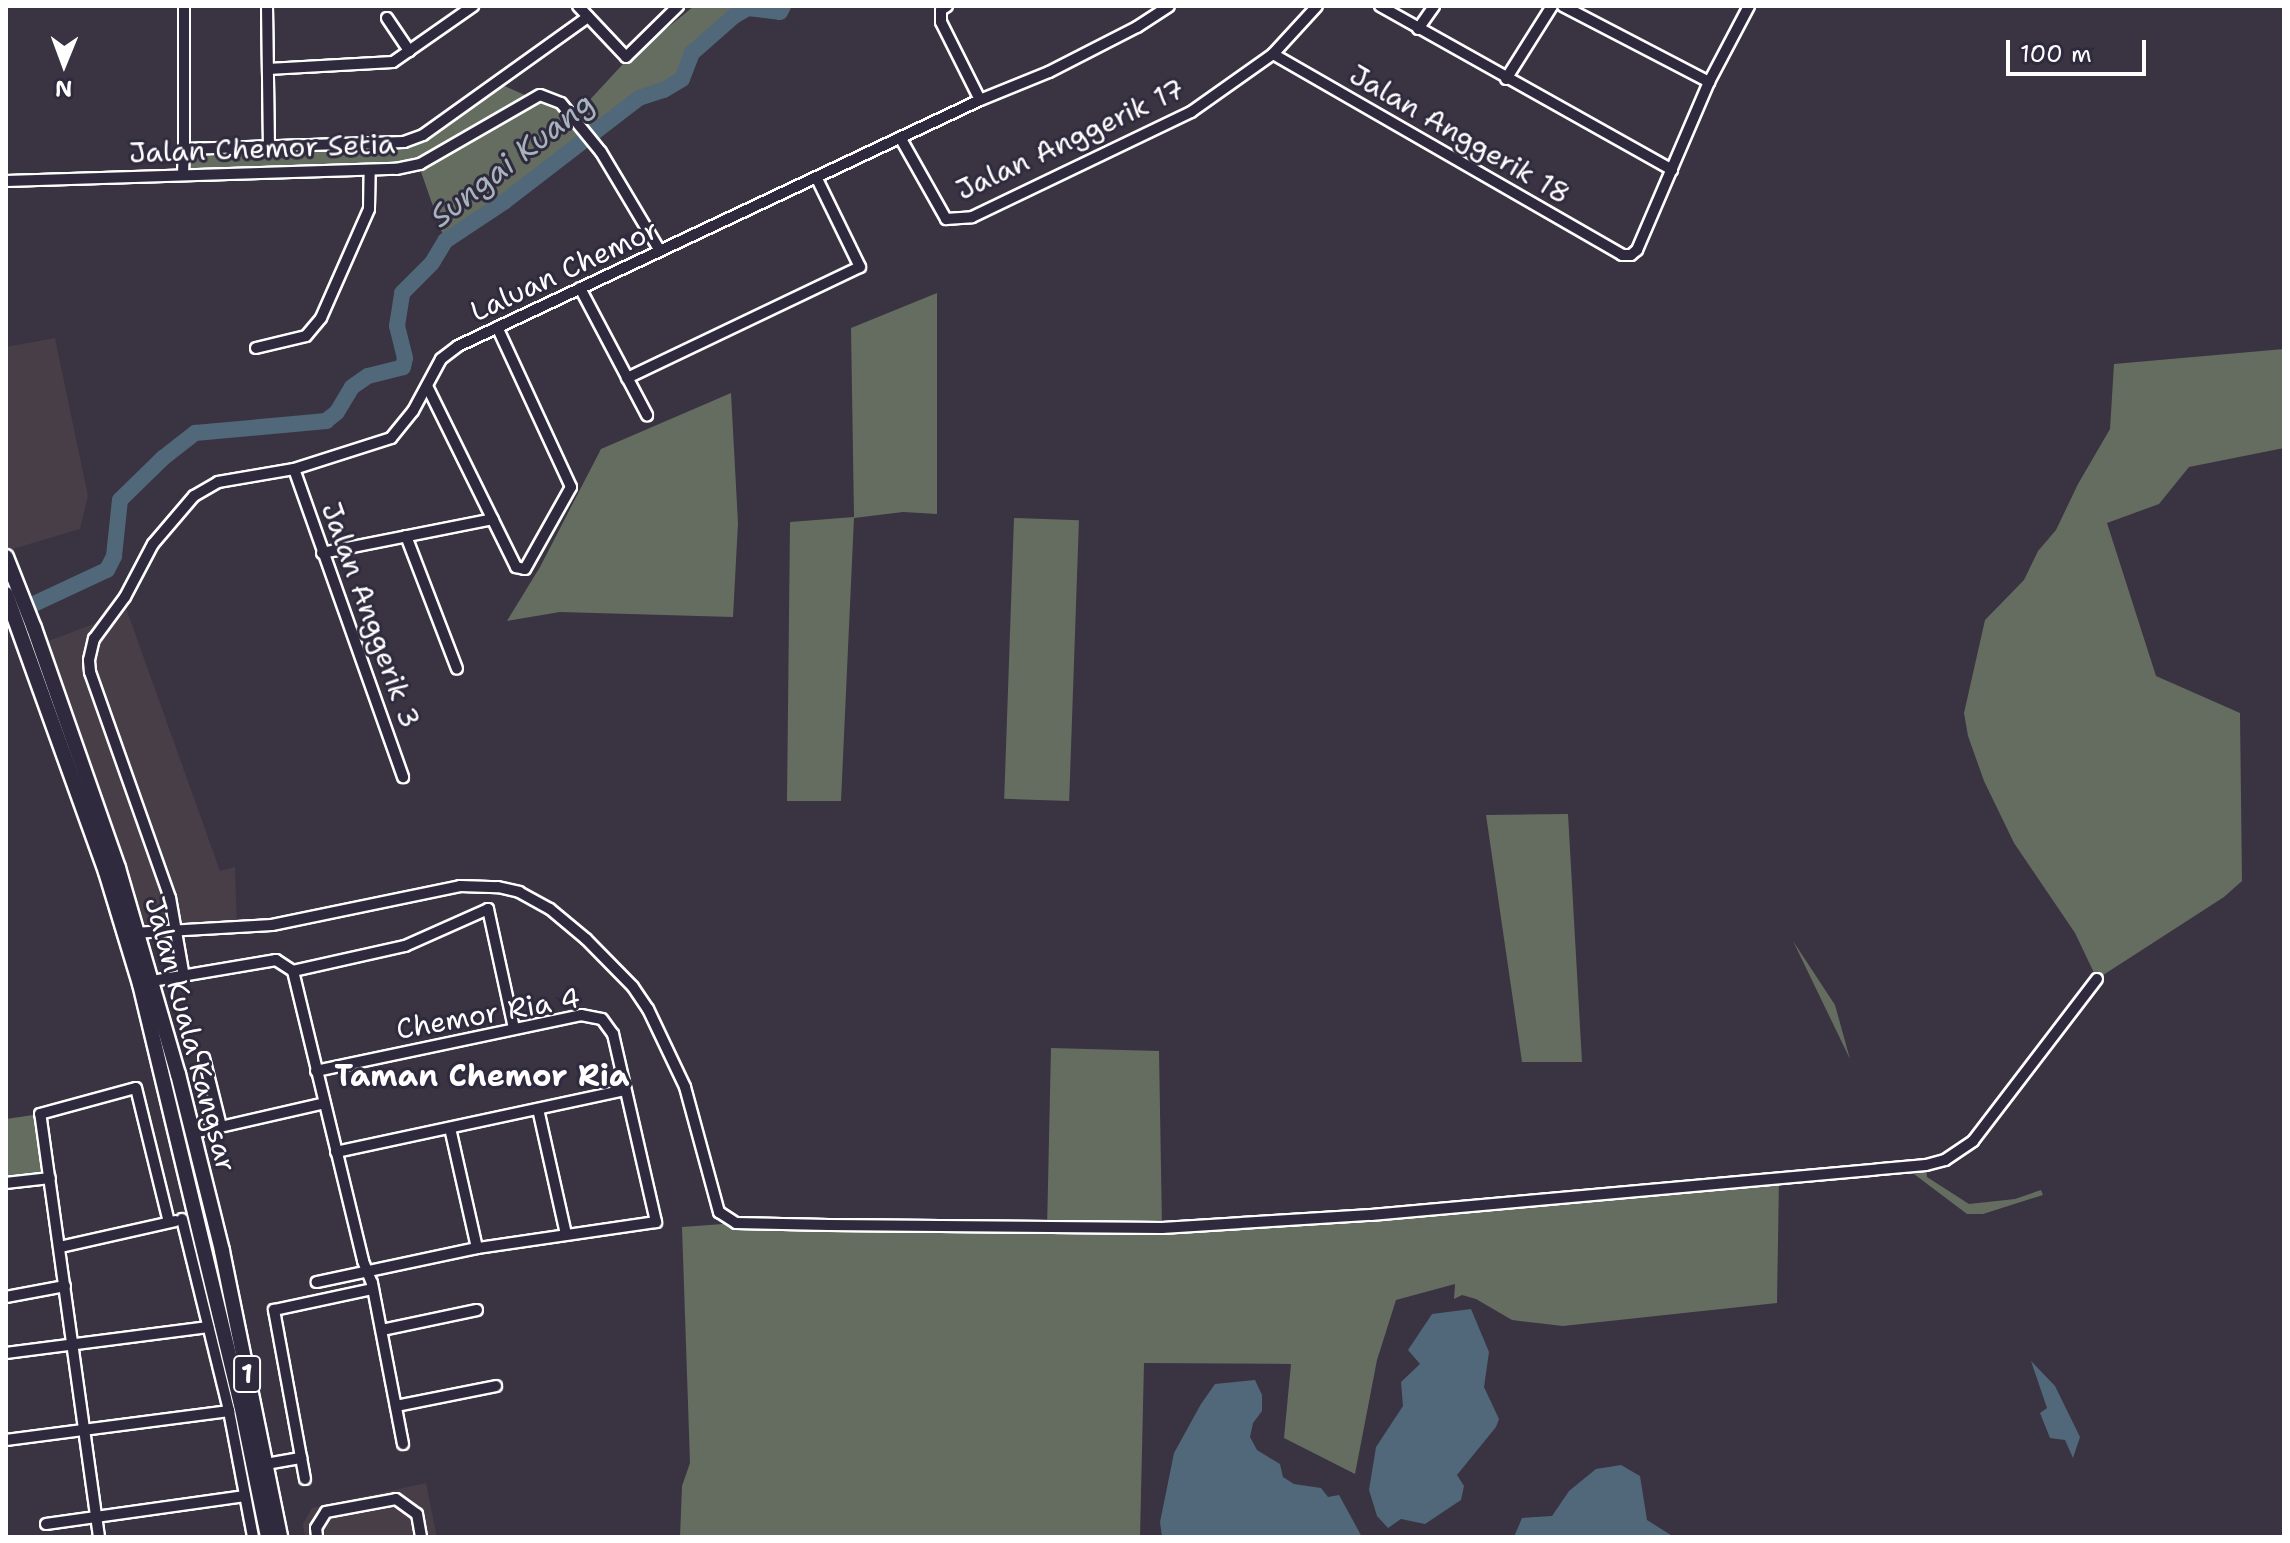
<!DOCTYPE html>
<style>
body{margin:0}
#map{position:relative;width:2290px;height:1543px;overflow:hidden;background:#3a3342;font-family:"Shantell Sans",sans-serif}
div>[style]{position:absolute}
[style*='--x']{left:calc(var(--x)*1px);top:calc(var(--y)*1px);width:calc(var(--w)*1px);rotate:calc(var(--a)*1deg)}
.built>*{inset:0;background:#483e48}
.green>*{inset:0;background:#646d60;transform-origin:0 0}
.water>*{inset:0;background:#506879}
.river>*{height:16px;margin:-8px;padding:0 8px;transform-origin:8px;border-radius:8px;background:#506879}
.roads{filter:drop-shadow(2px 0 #fff) drop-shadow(-2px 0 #fff) drop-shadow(0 2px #fff) drop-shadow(0 -2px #fff)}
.minor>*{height:10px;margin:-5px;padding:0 5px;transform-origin:5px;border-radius:5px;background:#2f2a3d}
.highway>*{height:14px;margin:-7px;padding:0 7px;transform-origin:7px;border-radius:7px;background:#2f2a3d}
span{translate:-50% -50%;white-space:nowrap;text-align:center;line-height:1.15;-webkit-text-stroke:6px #2f2a3d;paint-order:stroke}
.shield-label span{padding:2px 6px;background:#2f2a3d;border:2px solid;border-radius:6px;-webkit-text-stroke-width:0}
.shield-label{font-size:26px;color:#fff;font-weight:700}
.street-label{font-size:28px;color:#fff}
.water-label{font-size:30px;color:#a8b4bc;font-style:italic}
.neighbourhood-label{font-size:30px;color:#fff;font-weight:700}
.frame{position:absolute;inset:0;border:8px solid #fff;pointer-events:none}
.north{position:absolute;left:24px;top:24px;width:80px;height:80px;-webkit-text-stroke:6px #2f2a3d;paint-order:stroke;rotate:181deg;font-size:22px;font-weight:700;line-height:32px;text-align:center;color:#fff}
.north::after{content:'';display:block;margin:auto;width:28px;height:36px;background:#fff;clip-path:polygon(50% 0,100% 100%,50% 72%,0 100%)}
.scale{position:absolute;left:2006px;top:40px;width:140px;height:36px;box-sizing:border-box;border:4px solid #fff;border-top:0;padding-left:10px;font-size:24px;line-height:28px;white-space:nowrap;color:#fff;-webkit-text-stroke:6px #2f2a3d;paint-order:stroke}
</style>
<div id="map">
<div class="built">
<div style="clip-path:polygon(55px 338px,88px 496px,80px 529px,6px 551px,6px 347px)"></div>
<div style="clip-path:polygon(121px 594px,220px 871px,235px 867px,237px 929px,138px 932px,40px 644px,107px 619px)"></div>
<div style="clip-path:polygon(426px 1483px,437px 1537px,305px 1537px,303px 1524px,312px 1508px)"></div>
</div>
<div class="green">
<div style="clip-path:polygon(694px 6px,783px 6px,780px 12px,748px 8px,734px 16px,692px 53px,682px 79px,664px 90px,639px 98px,504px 202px,445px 241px,418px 163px,184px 173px,197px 152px,404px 144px,500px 84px,574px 117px,622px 65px)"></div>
<div style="clip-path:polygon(937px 293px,937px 514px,903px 512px,854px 518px,841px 801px,787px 801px,790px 522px,854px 517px,851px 328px)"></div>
<div style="clip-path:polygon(2284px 349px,2284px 448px,2189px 467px,2159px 504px,2107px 523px,2156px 676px,2240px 713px,2242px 881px,2224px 897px,2097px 979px,2075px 933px,2014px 843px,1984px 781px,1968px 736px,1964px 713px,1985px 620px,2024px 580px,2038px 551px,2056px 530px,2078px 484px,2110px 429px,2114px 364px)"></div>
<div style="clip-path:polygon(731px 393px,738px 523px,733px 617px,560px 612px,507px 621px,540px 567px,601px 449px)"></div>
<div style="left:1014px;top:518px;width:65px;height:281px;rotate:2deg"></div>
<div style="clip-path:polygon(1568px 814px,1582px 1062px,1522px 1062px,1486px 815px)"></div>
<div style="clip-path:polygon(1793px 941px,1835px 1005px,1850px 1059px)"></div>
<div style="clip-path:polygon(1051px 1048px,1159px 1051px,1162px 1227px,1779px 1178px,1777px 1303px,1563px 1326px,1512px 1320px,1476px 1299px,1462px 1295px,1454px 1299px,1455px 1284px,1396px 1300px,1377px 1360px,1355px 1474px,1284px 1438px,1291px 1364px,1144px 1363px,1140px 1537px,680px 1537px,682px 1486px,690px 1463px,682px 1227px,736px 1223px,1047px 1229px)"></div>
<div style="clip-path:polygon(40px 1114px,50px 1178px,6px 1183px,6px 1119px)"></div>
<div style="clip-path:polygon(1926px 1165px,1927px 1177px,1969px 1204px,2015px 1199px,2041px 1190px,2043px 1195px,1983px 1214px,1967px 1214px,1906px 1168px)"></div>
</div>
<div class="water">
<div style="clip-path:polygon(1471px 1309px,1489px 1352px,1484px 1387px,1499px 1419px,1496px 1427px,1457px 1475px,1464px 1486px,1461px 1500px,1425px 1524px,1401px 1519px,1388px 1528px,1377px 1516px,1369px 1490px,1376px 1447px,1403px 1406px,1401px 1382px,1420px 1364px,1408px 1350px,1432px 1314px)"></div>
<div style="clip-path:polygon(2031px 1361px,2055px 1386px,2080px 1437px,2073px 1458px,2065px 1440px,2050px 1438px,2040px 1413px,2047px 1408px)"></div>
<div style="clip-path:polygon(1255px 1380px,1262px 1395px,1262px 1411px,1253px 1423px,1250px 1437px,1257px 1450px,1280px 1464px,1283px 1477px,1294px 1484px,1321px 1488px,1328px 1497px,1339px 1495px,1362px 1537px,1162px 1537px,1160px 1522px,1174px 1453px,1201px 1404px,1215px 1384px)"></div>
<div style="clip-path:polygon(1621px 1465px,1640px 1476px,1647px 1520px,1674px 1537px,1514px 1537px,1522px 1518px,1552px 1516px,1569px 1491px,1596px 1469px)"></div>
</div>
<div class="river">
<div style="--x:6;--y:617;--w:111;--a:-25"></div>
<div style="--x:107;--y:570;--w:16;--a:-63"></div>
<div style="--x:114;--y:556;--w:56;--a:-83.9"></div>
<div style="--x:120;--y:500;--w:60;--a:-44.3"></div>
<div style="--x:163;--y:458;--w:41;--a:-38"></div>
<div style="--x:195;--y:433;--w:132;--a:-5.2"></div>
<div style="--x:326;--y:421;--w:14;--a:-39"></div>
<div style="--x:337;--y:412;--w:29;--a:-59"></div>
<div style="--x:352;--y:387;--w:19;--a:-35"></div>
<div style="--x:368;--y:376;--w:36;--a:-14"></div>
<div style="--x:403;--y:367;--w:9;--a:-77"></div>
<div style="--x:405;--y:358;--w:33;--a:-104"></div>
<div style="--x:397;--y:326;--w:33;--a:-81"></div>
<div style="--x:402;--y:293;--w:42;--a:-45"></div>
<div style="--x:432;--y:263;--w:26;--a:-59"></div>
<div style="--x:445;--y:241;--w:71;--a:-33.5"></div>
<div style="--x:504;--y:202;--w:170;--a:-37.6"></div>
<div style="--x:639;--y:98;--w:26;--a:-18"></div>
<div style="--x:664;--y:90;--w:21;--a:-31"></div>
<div style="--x:682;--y:79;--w:28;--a:-69"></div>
<div style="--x:692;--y:53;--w:56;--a:-41.4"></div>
<div style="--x:734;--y:16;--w:16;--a:-30"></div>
<div style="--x:748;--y:8;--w:32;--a:7"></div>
<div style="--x:780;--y:12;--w:7;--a:-63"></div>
</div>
<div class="roads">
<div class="minor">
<div style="--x:267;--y:6;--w:140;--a:89.2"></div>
<div style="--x:578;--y:6;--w:70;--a:46.7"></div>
<div style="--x:626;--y:57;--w:73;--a:-44.4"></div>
<div style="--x:947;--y:6;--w:7;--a:146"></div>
<div style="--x:941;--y:10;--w:12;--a:90"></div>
<div style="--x:941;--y:22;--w:87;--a:63.4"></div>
<div style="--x:1380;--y:6;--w:335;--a:29.3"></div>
<div style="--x:1563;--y:6;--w:165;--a:27.5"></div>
<div style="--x:387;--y:18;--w:40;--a:56"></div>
<div style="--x:1418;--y:29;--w:28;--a:-55"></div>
<div style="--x:1273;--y:54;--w:403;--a:29.9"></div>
<div style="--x:1622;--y:255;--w:9;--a:0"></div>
<div style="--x:1631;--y:255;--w:8;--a:-40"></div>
<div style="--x:1637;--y:250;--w:183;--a:-66.8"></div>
<div style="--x:1709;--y:82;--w:86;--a:-62.2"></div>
<div style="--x:268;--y:69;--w:125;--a:-3.2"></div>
<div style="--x:393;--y:62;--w:98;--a:-35"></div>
<div style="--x:1506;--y:79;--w:86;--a:-57.8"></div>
<div style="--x:901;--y:139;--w:92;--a:60.6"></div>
<div style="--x:946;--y:219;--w:26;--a:-4"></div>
<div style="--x:972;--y:217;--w:243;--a:-25.6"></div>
<div style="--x:1191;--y:112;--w:100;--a:-35.3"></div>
<div style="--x:1273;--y:54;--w:65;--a:-47.5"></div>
<div style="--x:184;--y:149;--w:143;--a:-90"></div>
<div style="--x:183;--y:174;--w:25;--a:-88"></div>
<div style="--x:184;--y:149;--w:220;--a:-1.8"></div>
<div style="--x:404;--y:142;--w:20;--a:-20"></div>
<div style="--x:423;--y:135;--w:203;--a:-35.6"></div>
<div style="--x:6;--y:181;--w:390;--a:-1.8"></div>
<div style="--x:396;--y:169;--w:25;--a:-12"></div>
<div style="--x:420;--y:164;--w:138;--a:-29.9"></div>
<div style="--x:540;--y:95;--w:22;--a:21"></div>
<div style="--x:561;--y:103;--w:63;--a:50.8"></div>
<div style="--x:601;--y:152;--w:115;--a:59.2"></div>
<div style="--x:580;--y:288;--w:144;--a:62.2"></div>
<div style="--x:256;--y:348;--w:51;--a:-13.5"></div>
<div style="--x:306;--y:336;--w:23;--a:-50"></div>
<div style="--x:321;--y:318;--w:119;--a:-66.2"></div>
<div style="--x:369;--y:209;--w:39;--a:-89"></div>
<div style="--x:627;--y:378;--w:258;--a:-25.5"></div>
<div style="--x:860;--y:267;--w:98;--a:-116"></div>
<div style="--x:427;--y:386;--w:202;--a:63.8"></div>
<div style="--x:516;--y:567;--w:9;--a:13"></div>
<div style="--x:525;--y:569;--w:94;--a:-60.7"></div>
<div style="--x:571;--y:487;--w:176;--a:-114.8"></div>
<div style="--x:294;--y:469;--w:327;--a:70.5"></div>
<div style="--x:406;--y:536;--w:142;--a:69"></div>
<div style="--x:322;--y:553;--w:174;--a:-11.2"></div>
<div style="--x:133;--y:933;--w:139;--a:-3.3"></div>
<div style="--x:272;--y:925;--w:192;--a:-11.7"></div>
<div style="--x:460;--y:886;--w:38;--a:2"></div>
<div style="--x:498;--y:887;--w:22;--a:13"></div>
<div style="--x:519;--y:892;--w:35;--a:29"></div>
<div style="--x:550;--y:909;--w:47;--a:39.8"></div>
<div style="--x:586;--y:939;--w:67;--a:45.6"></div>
<div style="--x:633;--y:987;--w:27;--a:56"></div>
<div style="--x:648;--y:1009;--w:86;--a:64.6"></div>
<div style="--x:685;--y:1087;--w:130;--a:74.8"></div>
<div style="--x:719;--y:1212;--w:20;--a:33"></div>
<div style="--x:736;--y:1223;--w:93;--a:1.2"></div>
<div style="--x:829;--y:1225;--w:333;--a:0.5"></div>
<div style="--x:1162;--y:1228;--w:209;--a:-3.6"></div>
<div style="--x:1371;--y:1215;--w:557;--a:-5.15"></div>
<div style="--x:1926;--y:1165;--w:20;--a:-15"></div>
<div style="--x:1945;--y:1160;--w:34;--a:-34"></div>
<div style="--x:1973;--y:1141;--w:204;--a:-52.6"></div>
<div style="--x:293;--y:971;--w:298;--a:76.4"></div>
<div style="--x:363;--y:1261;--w:24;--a:68"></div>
<div style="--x:372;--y:1283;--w:164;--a:79.1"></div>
<div style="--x:293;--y:971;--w:115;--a:-12.6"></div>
<div style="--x:405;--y:946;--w:91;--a:-24"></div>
<div style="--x:488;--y:909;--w:122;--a:77.7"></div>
<div style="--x:184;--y:977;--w:80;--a:-100"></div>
<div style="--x:170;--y:898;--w:240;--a:-109.5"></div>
<div style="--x:90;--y:672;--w:12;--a:-95"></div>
<div style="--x:89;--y:660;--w:22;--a:-77"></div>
<div style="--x:94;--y:639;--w:52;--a:-53.6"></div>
<div style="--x:125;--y:597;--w:60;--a:-62.2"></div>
<div style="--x:153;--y:544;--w:63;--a:-49.5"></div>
<div style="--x:194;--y:496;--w:28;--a:-30"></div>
<div style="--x:218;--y:482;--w:77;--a:-9.7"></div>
<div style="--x:294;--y:469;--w:102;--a:-17.7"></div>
<div style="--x:391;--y:438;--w:35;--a:-51"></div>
<div style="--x:413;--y:411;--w:59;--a:-61.7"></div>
<div style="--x:441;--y:359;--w:21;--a:-37"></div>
<div style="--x:458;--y:346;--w:577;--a:-25.23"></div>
<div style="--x:980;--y:100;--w:74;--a:-22.1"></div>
<div style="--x:1049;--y:72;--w:99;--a:-27.1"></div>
<div style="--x:1137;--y:27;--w:38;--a:-33"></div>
<div style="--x:152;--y:981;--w:126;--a:-9.6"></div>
<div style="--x:276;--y:960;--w:20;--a:33"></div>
<div style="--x:204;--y:1058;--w:70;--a:76"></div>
<div style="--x:316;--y:1071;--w:271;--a:-11.9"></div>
<div style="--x:581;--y:1015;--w:21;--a:11"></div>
<div style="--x:602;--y:1019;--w:19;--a:54"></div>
<div style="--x:613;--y:1034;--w:193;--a:77.1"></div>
<div style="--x:656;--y:1222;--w:181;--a:171.7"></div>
<div style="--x:477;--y:1248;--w:164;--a:168"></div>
<div style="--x:538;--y:1109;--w:128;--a:77.4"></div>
<div style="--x:450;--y:1128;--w:123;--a:77.3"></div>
<div style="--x:194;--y:1133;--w:134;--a:-12.9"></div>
<div style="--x:336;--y:1152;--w:295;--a:-12.1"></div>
<div style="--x:6;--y:1183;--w:44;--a:-6.5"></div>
<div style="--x:182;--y:1219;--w:198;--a:76.2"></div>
<div style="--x:229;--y:1411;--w:128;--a:79.2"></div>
<div style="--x:60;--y:1247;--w:118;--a:-12.7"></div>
<div style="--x:6;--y:1297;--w:60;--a:-10.6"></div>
<div style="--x:382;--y:1330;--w:97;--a:-11.9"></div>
<div style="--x:6;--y:1353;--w:204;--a:-7.3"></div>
<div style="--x:396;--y:1406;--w:102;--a:-11.3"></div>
<div style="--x:6;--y:1440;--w:225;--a:-7.4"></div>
<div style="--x:266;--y:1464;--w:36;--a:-10"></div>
<div style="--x:305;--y:1479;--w:172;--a:-100.4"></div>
<div style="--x:274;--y:1310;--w:101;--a:-12"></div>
<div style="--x:46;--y:1524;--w:201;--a:-8"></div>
<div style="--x:99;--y:1537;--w:427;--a:-97.9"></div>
<div style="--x:40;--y:1114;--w:99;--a:-15.2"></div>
<div style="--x:136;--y:1088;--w:138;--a:76.2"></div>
<div style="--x:317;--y:1537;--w:9;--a:-96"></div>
<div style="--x:316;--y:1528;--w:19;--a:-58"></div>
<div style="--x:326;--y:1512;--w:71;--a:-10.5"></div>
<div style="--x:396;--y:1499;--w:26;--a:36"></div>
<div style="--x:417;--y:1514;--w:23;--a:80"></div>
</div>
<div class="highway">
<div style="--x:6;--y:557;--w:76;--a:68.5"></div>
<div style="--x:34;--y:628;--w:254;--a:70.7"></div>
<div style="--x:118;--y:868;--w:215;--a:73.8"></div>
<div style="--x:178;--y:1074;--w:182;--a:76"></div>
<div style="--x:222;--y:1251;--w:292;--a:78.5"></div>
<div style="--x:6;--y:594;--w:295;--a:70.2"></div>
<div style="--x:106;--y:872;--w:117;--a:73.1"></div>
<div style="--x:140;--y:984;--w:432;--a:76.5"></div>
<div style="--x:241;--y:1404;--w:136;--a:78.5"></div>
</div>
</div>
<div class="shield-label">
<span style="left:247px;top:1374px">1</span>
</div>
<div class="street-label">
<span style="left:1460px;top:134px;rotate:30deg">Jalan Anggerik 18</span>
<span style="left:1070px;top:139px;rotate:-25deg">Jalan Anggerik 17</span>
<span style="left:262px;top:148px;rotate:-2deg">Jalan Chemor Setia</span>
<span style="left:564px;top:270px;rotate:-25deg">Laluan Chemor</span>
<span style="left:371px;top:615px;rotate:70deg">Jalan Anggerik 3</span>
<span style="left:488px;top:1013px;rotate:-10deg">Chemor Ria 4</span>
<span style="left:191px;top:1034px;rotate:75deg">Jalan Kuala Kangsar</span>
</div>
<div class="water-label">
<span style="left:512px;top:160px;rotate:-38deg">Sungai Kuang</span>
</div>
<div class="neighbourhood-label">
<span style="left:482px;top:1076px">Taman Chemor Ria</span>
</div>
<div class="frame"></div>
<div class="north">N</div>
<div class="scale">100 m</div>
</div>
